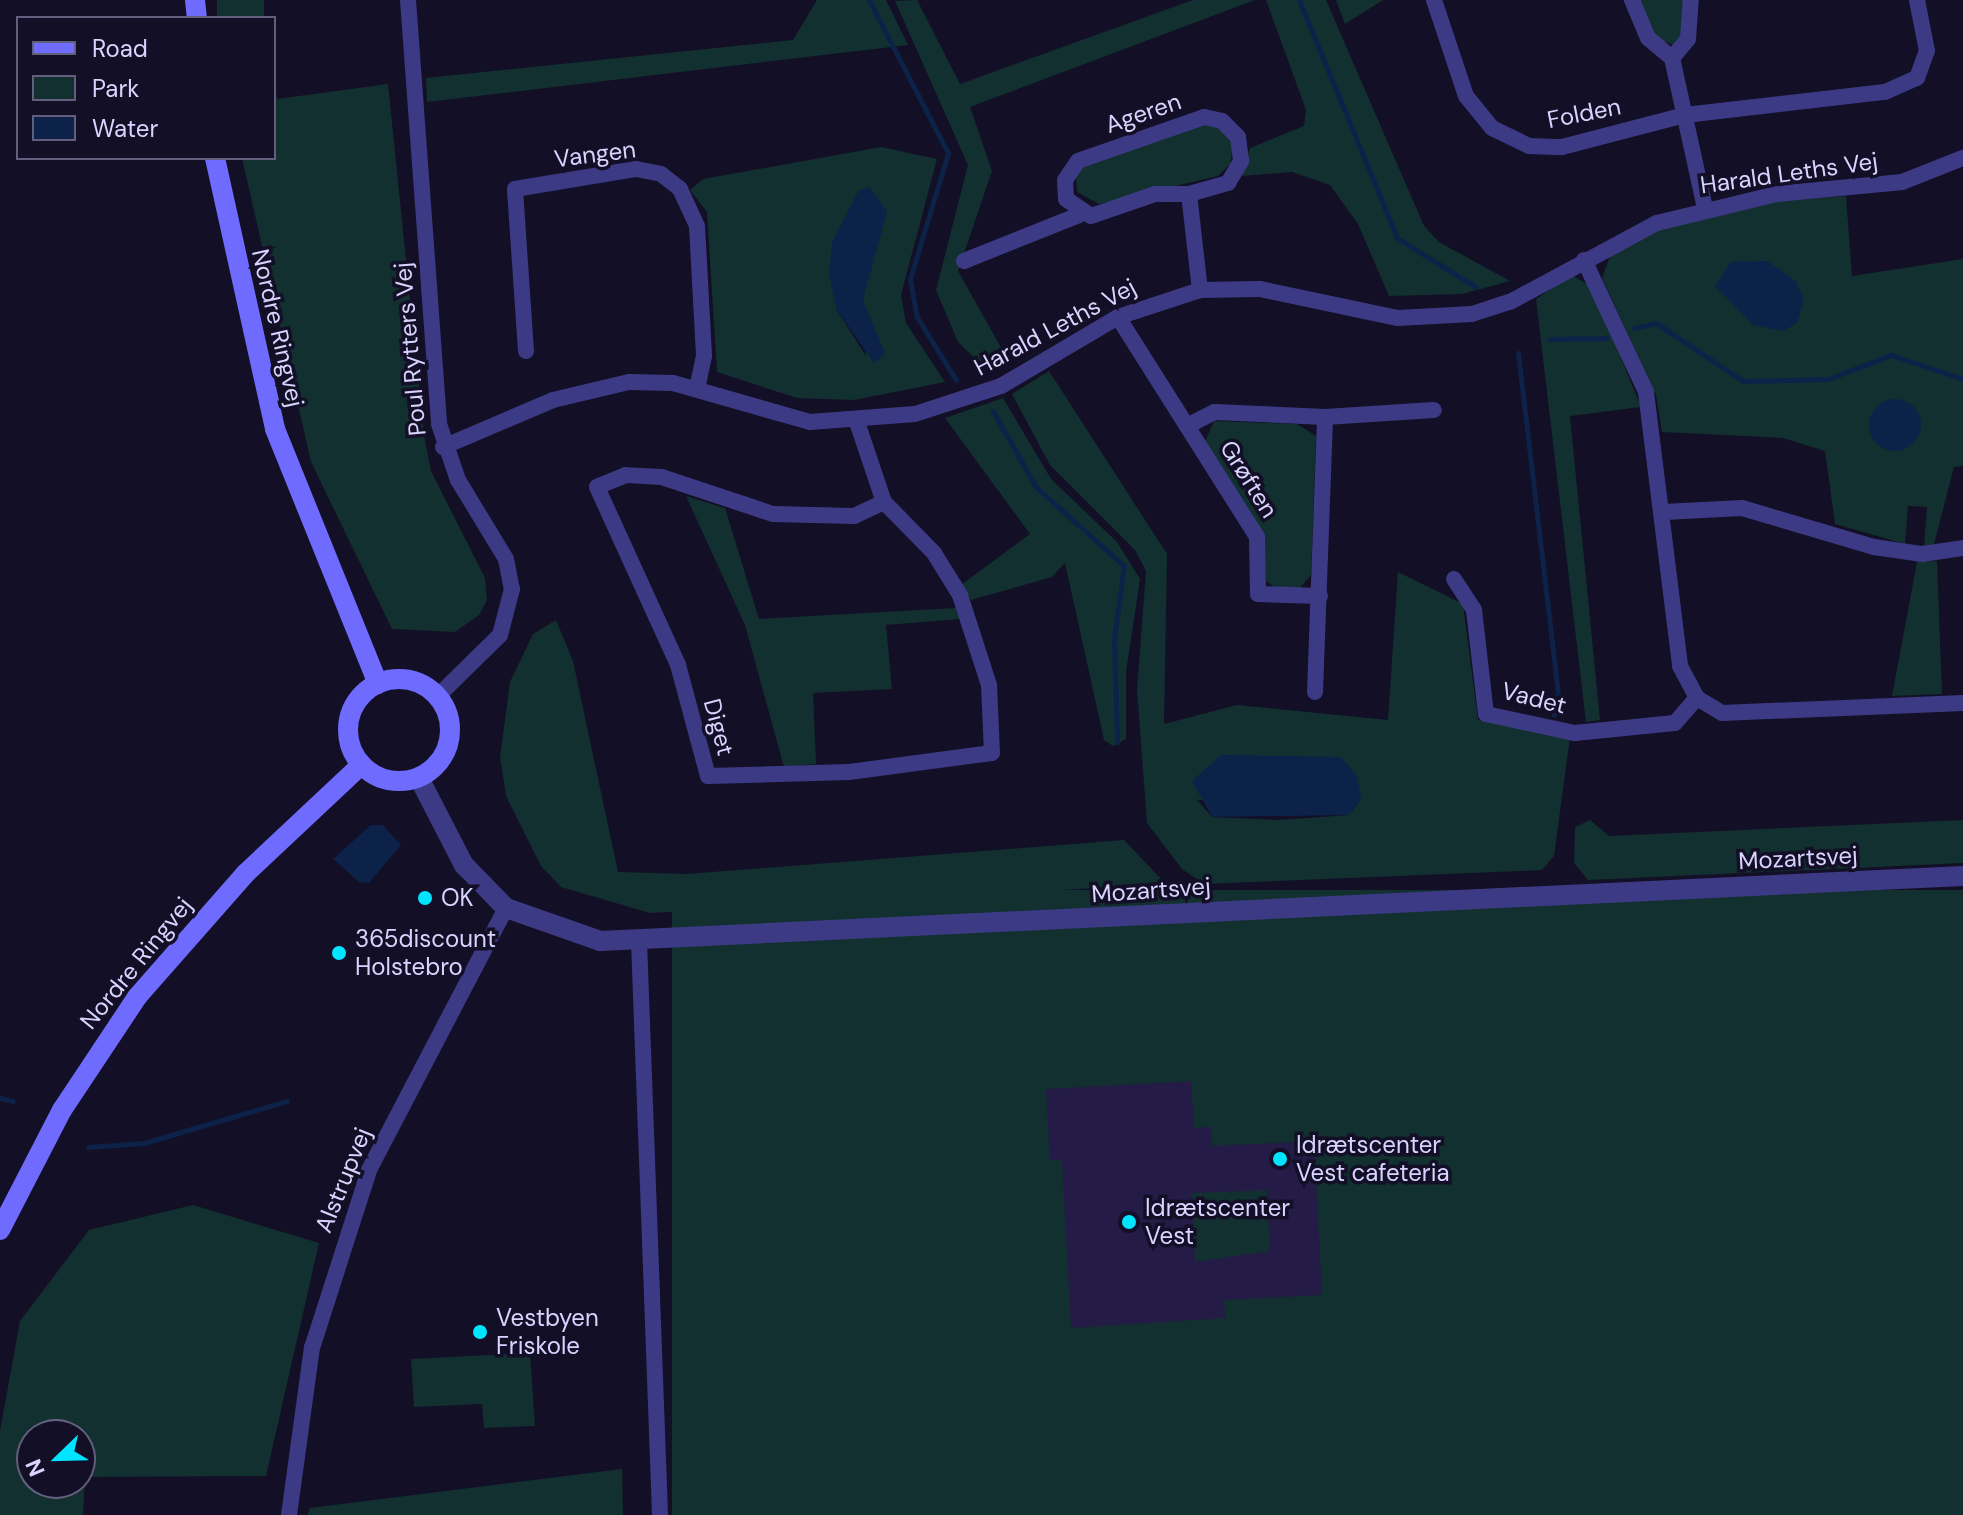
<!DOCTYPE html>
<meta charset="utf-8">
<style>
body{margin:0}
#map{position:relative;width:1963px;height:1515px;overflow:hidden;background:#130f26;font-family:"DM Sans",sans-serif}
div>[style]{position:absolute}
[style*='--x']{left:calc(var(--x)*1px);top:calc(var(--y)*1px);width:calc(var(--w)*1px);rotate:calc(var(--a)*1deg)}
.green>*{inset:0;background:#12302f;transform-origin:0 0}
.water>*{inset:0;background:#0c2248}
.round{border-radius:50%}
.stream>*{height:5px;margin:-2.5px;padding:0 2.5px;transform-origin:2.5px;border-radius:2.5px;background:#0c2248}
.building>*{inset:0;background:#241b47}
.minor>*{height:16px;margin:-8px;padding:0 8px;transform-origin:8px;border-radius:8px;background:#3d3a85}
.tertiary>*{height:20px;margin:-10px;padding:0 10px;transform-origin:10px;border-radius:10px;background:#3d3a85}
.secondary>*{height:20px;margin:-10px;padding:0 10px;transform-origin:10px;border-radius:10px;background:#6f6bff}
.secondary>.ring{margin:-10px;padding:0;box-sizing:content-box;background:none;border:20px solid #6f6bff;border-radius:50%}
.dots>*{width:22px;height:22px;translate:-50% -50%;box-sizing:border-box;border:4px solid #130f26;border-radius:50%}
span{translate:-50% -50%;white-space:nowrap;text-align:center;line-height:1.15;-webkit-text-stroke:7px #130f26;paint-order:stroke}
.street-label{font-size:24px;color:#d9d4ff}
.poi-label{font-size:24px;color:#d9d4ff}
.left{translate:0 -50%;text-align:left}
.legend{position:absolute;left:16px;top:16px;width:260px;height:144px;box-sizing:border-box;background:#130f26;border:2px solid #625e7d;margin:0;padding:10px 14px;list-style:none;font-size:24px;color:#d9d4ff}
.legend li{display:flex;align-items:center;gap:16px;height:40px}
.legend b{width:40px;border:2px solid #625e7d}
.north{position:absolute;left:16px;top:1419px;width:80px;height:80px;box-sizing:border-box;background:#130f26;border:2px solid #625e7d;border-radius:50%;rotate:247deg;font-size:22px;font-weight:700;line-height:32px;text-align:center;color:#d9d4ff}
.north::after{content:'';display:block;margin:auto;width:28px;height:36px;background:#00e5ff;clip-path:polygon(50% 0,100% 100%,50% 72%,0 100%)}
</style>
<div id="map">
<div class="green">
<div style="left:217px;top:0;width:47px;height:18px"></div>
<div style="clip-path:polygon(817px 0,886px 0,908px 45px,427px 102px,426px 78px,793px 40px)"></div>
<div style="clip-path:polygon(917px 0,960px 84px,1193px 0,1255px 0,970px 107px,992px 171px,958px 271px,1008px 360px,988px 371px,958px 342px,936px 290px,968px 165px,895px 1px)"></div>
<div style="clip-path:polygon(1266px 0,1326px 0,1424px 226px,1439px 242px,1510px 281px,1462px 294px,1389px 296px,1358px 224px,1330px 185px,1292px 172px,1242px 176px,1250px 148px,1304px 126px,1306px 110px)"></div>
<div style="clip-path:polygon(1336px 0,1383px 0,1345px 24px)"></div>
<div style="clip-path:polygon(1638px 0,1684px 0,1682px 36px,1674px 45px,1657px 39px)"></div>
<div style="clip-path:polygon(274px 82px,277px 99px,388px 84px,424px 435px,431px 471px,485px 578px,487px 600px,479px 615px,455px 632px,392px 629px,311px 462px,242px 158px,274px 158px)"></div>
<div style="clip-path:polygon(1204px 119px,1233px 138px,1231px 163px,1218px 176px,1099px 204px,1077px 192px,1076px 170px)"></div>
<div style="clip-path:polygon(evenodd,881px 147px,937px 159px,901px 295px,906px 323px,945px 382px,854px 400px,797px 398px,717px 372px,707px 212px,690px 190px,703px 179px,881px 147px,869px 266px,863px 300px,866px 356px,836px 309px,869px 266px)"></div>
<div style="clip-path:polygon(1846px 196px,1852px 276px,1963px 259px,1963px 466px,1954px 467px,1934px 544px,1924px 546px,1927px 507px,1908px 506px,1905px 544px,1835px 524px,1825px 451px,1783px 438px,1662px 432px,1656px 395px,1602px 278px,1610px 256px,1672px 224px,1761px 203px)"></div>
<div style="clip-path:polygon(1572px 275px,1592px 287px,1641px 407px,1570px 416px,1600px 720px,1586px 722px,1536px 299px)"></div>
<div style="clip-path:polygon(evenodd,1049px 371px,1167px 554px,1164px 724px,1237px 705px,1388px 720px,1398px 572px,1463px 604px,1478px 720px,1570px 737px,1554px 856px,1542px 870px,1204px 884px,1182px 869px,1147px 823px,1137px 689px,1146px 571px,1135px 550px,1050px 465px,1012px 394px,1049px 371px,1361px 799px,1349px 815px,1278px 820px,1212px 817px,1197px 800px,1361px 799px)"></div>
<div style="clip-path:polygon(1003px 398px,1051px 479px,1117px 542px,1140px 579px,1126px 672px,1126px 739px,1113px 746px,1104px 740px,1065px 563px,1052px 577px,971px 600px,961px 585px,1030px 534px,945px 418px)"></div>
<div style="clip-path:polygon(1214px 421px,1297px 424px,1316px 436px,1311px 575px,1300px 588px,1279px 590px,1266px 581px,1264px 551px,1204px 444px)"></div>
<div style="clip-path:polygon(686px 496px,725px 508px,759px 619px,956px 608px,960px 619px,886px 625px,892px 689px,813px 693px,816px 764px,784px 767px,745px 625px)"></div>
<div style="clip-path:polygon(1937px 561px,1942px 694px,1892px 696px,1917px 562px)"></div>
<div style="clip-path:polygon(556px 620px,573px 661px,618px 872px,687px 874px,1124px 840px,1166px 884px,650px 913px,561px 887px,541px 866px,506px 796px,500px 757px,510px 682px,533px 634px)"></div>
<div style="clip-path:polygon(1590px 820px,1609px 836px,1963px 820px,1963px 863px,1588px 880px,1574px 863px,1575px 827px)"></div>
<div style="left:1963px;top:890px;width:625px;height:1291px;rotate:90deg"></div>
<div style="clip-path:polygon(evenodd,193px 1205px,319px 1243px,266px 1476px,85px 1477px,83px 1515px,0 1515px,0 1431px,20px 1321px,89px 1230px,193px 1205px,32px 1435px,80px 1435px,80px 1483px,32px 1483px,32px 1435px)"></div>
<div style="clip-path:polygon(530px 1353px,535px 1426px,484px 1428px,482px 1404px,414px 1407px,411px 1359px)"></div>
<div style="clip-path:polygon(622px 1469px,623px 1515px,307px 1515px,310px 1508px)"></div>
</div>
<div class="water">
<div style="clip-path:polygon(869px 187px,887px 211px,863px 300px,885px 353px,874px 363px,836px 309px,829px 273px,832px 242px,859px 190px)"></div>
<div style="clip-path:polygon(1767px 261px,1796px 281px,1804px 301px,1797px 323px,1783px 331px,1753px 325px,1715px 286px,1731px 262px)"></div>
<div class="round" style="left:1869px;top:399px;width:52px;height:52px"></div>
<div style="clip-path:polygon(1221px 755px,1341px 757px,1357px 776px,1361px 799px,1349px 815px,1212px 817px,1192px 781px)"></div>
<div style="clip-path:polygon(371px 825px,383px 825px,401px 845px,369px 883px,359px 882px,333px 859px)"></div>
</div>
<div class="stream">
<div style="--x:869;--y:0;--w:172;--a:62.7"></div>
<div style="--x:948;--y:153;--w:132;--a:106.8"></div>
<div style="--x:910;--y:279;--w:39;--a:80"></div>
<div style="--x:917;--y:317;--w:74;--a:58.2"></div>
<div style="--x:1299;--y:0;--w:257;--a:67.6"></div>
<div style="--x:1397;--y:238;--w:93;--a:31.8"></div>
<div style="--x:1634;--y:328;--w:23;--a:-13"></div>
<div style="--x:1656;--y:323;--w:105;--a:33.7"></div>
<div style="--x:1743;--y:381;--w:85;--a:-1.3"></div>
<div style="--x:1828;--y:379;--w:67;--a:-20.9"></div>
<div style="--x:1891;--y:355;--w:76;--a:18.4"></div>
<div style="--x:1550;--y:339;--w:57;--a:-1"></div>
<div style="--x:1518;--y:353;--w:341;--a:83.3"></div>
<div style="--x:1558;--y:692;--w:23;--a:100"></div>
<div style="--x:993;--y:411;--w:87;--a:60.5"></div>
<div style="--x:1036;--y:487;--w:118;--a:41.9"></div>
<div style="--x:1124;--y:566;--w:73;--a:97.9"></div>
<div style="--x:1114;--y:638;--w:104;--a:88.3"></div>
<div style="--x:0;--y:1098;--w:13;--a:13"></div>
<div style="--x:88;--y:1147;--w:56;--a:-4.1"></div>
<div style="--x:144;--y:1143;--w:149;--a:-16.4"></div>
</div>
<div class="building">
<div style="clip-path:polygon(evenodd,1191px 1081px,1194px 1128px,1211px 1127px,1212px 1146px,1314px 1141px,1322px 1295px,1224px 1300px,1225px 1318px,1071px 1328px,1062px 1160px,1050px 1160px,1046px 1089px,1191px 1081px,1267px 1190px,1270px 1251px,1195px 1262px,1192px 1193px,1267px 1190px)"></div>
</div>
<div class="minor">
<div style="--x:408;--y:0;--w:425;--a:85.8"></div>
<div style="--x:439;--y:424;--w:59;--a:71.3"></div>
<div style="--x:458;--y:480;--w:92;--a:58.7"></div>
<div style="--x:506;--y:559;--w:31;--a:79"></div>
<div style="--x:512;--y:589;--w:48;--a:104.6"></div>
<div style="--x:500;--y:635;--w:87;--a:135.5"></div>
<div style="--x:1434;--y:0;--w:101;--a:71.6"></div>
<div style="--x:1466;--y:96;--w:41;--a:50.9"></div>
<div style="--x:1492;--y:128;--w:41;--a:25.9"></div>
<div style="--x:1529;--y:146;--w:33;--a:2"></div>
<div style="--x:1562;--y:147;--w:127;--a:-14.6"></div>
<div style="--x:1685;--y:115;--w:201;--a:-6.6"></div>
<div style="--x:1885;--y:92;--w:35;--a:-24"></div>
<div style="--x:1917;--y:78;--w:29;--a:-70"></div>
<div style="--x:1927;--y:51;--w:52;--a:-101.1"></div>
<div style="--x:1632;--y:0;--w:41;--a:67.2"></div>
<div style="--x:1648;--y:38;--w:31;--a:40"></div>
<div style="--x:1672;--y:58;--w:25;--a:-50"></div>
<div style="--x:1688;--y:39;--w:39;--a:-86"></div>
<div style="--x:1672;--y:58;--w:154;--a:77.6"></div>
<div style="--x:1189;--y:194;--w:41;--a:-15.8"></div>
<div style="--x:1228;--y:183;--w:26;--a:-59"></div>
<div style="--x:1241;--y:161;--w:24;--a:-97"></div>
<div style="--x:1238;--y:137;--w:23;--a:-135"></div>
<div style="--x:1222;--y:121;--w:18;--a:-167"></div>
<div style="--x:1204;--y:117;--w:133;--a:160.8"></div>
<div style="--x:1078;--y:161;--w:23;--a:124"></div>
<div style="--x:1065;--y:180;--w:19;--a:87"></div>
<div style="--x:1066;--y:199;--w:30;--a:34"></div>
<div style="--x:1091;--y:216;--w:68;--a:-19"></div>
<div style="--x:1155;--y:194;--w:34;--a:0"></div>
<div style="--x:1189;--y:194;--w:97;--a:83.5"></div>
<div style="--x:1584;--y:260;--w:146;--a:64.8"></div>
<div style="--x:1646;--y:392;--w:276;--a:82.9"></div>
<div style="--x:1680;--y:666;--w:36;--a:62"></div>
<div style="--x:1697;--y:698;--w:29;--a:31"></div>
<div style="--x:1722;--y:713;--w:241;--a:-2.4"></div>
<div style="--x:964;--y:261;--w:124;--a:-21.8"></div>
<div style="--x:1118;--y:317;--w:260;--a:57.7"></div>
<div style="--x:1257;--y:537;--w:57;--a:89"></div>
<div style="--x:1258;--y:594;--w:62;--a:1.8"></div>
<div style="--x:526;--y:351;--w:162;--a:-93.9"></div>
<div style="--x:515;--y:189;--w:123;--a:-9.4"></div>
<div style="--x:636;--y:169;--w:25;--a:11"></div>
<div style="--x:661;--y:174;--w:24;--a:38"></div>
<div style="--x:680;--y:189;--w:41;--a:65.3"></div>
<div style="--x:697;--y:226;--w:130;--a:86.9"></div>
<div style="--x:704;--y:356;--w:33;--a:102"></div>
<div style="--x:857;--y:422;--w:84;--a:71.4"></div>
<div style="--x:884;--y:502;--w:33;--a:155"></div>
<div style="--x:854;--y:516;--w:81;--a:-178.6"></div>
<div style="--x:773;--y:514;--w:117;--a:-161.6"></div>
<div style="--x:662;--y:477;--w:36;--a:-177"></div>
<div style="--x:626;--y:475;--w:31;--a:158"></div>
<div style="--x:597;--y:487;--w:196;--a:65.5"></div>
<div style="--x:678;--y:665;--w:115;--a:74.9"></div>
<div style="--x:708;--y:776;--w:141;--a:-1.6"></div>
<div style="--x:849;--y:772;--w:144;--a:-7.6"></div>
<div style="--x:992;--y:753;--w:68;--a:-92.5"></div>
<div style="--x:989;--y:685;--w:95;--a:-107.9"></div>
<div style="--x:960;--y:595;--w:49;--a:-121.8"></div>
<div style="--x:934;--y:553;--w:71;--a:-134.4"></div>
<div style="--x:1187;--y:426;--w:31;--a:-27"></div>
<div style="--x:1215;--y:412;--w:110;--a:2.6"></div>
<div style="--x:1325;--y:417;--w:109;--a:-3.7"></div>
<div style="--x:443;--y:447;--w:120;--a:-23.1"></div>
<div style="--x:553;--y:400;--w:78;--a:-13.3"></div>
<div style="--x:629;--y:382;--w:44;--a:1.3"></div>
<div style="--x:673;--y:383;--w:142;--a:15.9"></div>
<div style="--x:810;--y:422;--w:105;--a:-4.4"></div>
<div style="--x:915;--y:414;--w:90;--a:-18"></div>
<div style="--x:1001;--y:386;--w:136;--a:-30.5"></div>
<div style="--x:1118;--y:317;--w:86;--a:-18.2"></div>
<div style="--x:1200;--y:290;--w:60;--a:-1"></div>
<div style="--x:1260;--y:289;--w:141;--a:11.9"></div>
<div style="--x:1398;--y:318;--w:74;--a:-3.1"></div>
<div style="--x:1472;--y:314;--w:40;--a:-18"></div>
<div style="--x:1510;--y:302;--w:167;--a:-28.3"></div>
<div style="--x:1657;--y:223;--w:123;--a:-13.6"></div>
<div style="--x:1777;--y:194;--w:126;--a:-5.5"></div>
<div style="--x:1902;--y:182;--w:66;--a:-21.5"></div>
<div style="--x:1664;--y:512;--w:78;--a:-2.9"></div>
<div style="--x:1742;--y:508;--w:138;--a:16.5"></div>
<div style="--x:1874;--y:547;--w:49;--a:8.3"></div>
<div style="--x:1922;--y:554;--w:41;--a:-8.3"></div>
<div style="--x:1454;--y:579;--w:37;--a:57"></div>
<div style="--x:1474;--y:610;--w:105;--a:83.4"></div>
<div style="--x:1486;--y:714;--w:91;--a:12.1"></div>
<div style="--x:1575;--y:733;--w:100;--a:-5.7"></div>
<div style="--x:1675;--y:723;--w:33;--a:-49"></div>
<div style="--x:1315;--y:692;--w:275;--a:-87.9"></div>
<div style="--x:639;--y:941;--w:574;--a:87.9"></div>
<div style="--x:289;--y:1515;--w:169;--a:-82.2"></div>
<div style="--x:312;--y:1348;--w:187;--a:-72.2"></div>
<div style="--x:369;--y:1170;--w:296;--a:-62.4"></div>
</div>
<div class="tertiary">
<div style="--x:419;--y:778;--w:98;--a:62.7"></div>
<div style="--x:464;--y:865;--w:60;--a:45.7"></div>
<div style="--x:506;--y:908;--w:100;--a:19.3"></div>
<div style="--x:600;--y:941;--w:1365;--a:-2.73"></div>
</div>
<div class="secondary">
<div style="--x:195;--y:0;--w:18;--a:84"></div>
<div style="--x:215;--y:158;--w:278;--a:77.5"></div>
<div style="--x:275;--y:429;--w:275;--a:68"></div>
<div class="ring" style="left:348px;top:679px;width:82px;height:82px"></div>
<div style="--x:0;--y:1230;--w:135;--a:-62.7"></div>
<div style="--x:62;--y:1110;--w:136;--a:-56.4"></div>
<div style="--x:137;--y:997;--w:164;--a:-48.7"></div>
<div style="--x:245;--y:874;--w:159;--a:-43.2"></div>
</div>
<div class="dots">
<div style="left:425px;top:898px;background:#00e5ff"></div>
<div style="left:339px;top:953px;background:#00e5ff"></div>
<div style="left:1280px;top:1159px;background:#00e5ff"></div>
<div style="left:1129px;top:1222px;background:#00e5ff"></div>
<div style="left:480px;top:1332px;background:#00e5ff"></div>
</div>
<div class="street-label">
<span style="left:1143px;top:113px;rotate:-19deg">Ageren</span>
<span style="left:1584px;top:113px;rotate:-11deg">Folden</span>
<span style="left:595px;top:154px;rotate:-7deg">Vangen</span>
<span style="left:1789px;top:173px;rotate:-8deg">Harald Leths Vej</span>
<span style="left:1055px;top:327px;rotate:-28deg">Harald Leths Vej</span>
<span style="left:278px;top:328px;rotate:77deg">Nordre Ringvej</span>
<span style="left:410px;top:349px;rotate:-95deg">Poul Rytters Vej</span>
<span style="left:1249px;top:479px;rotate:58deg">Grøften</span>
<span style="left:1534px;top:698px;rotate:14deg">Vadet</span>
<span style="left:719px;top:727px;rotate:75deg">Diget</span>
<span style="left:1798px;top:858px;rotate:-3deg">Mozartsvej</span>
<span style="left:1151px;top:890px;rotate:-4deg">Mozartsvej</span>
<span style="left:136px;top:963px;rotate:-51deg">Nordre Ringvej</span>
<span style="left:343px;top:1180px;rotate:-68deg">Alstrupvej</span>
</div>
<div class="poi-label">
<span class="left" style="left:441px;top:898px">OK</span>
<span class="left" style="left:355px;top:953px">365discount<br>Holstebro</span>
<span class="left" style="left:1296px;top:1159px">Idrætscenter<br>Vest cafeteria</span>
<span class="left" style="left:1145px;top:1222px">Idrætscenter<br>Vest</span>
<span class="left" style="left:496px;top:1332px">Vestbyen<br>Friskole</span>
</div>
<ul class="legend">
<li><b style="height:10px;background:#6f6bff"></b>Road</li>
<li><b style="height:22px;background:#12302f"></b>Park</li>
<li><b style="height:22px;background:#0c2248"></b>Water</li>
</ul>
<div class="north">N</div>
</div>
